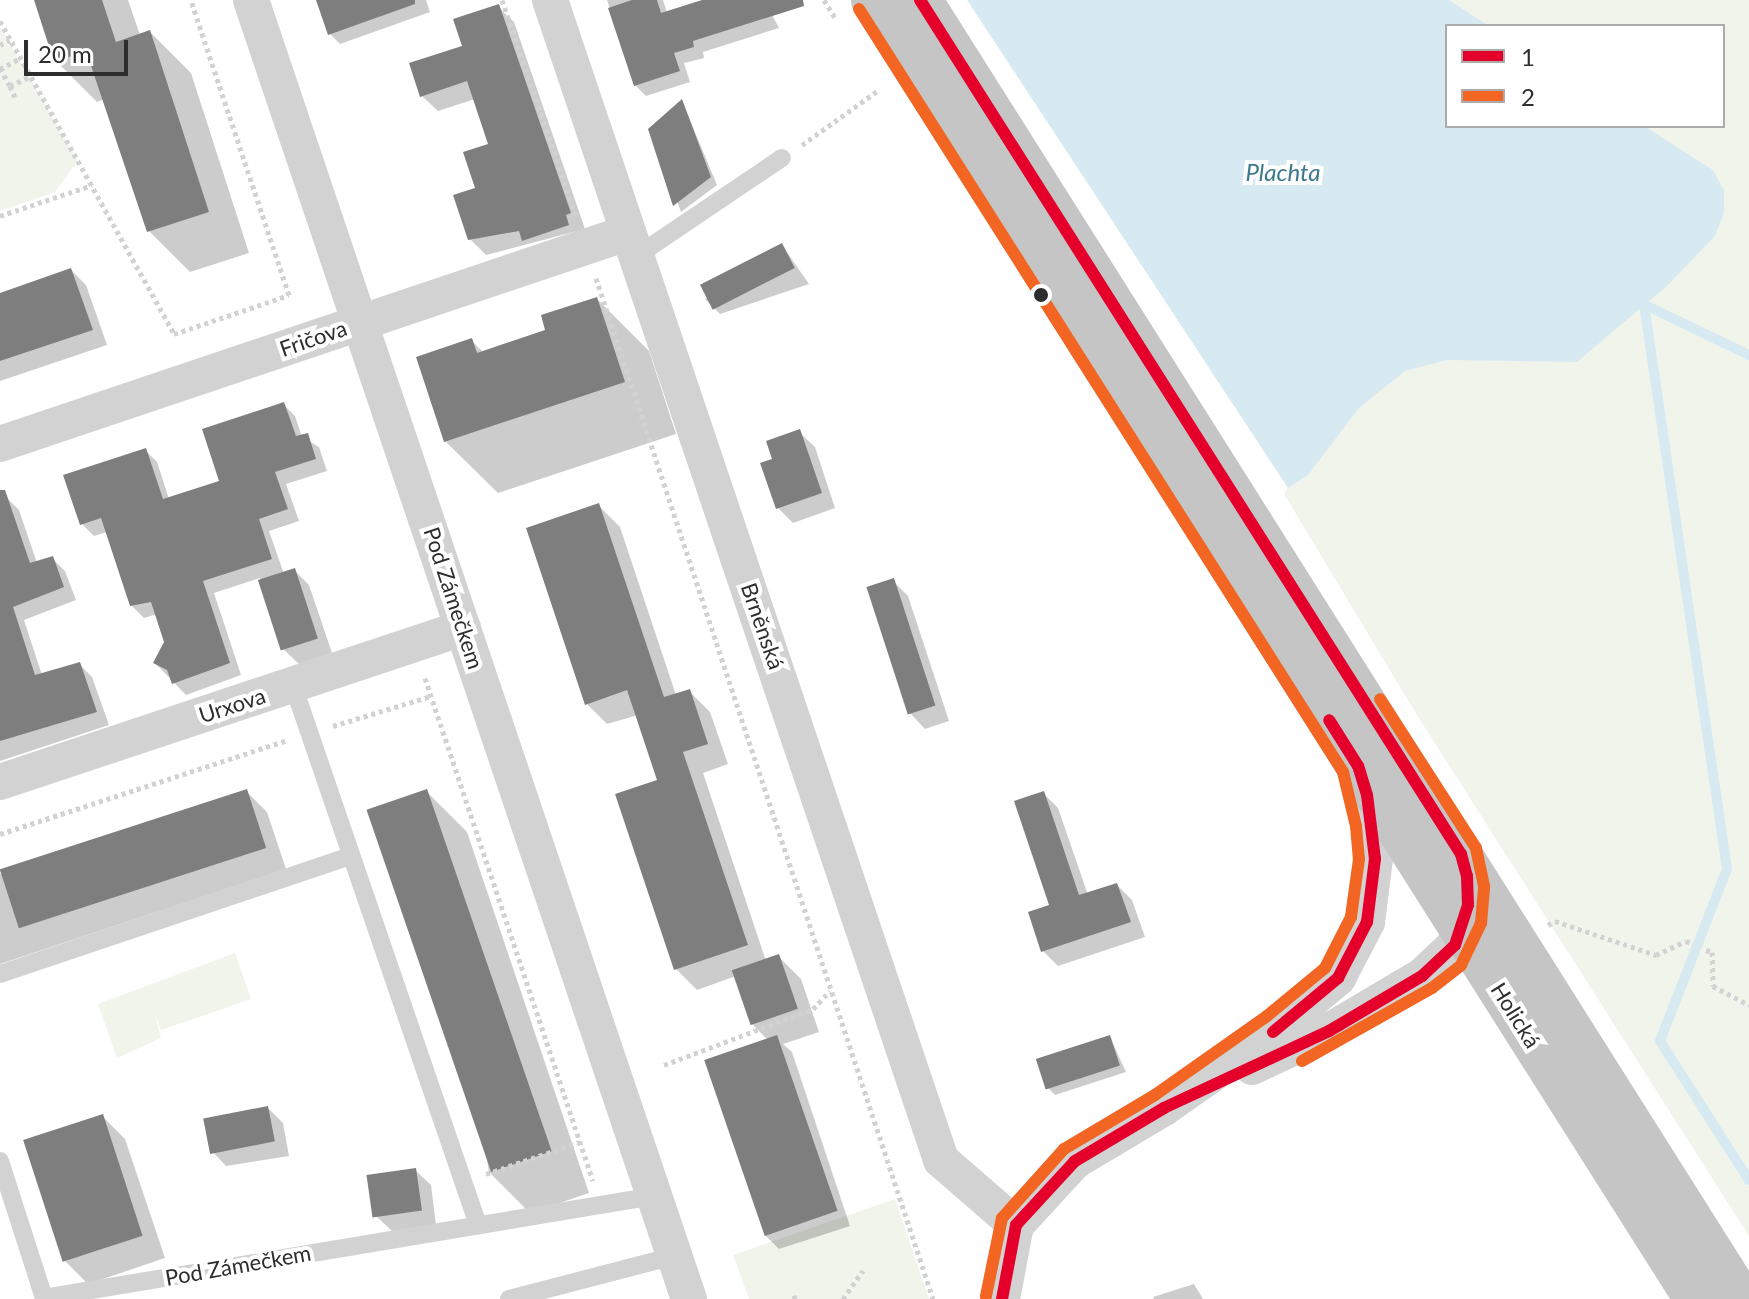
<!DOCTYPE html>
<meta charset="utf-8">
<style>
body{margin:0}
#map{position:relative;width:1749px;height:1299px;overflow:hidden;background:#fff;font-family:Lato,sans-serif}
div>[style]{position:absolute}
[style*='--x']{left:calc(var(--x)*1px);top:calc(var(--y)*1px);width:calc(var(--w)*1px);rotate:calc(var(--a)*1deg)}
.green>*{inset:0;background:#f1f4eb}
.water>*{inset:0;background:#d8eaf1}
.shadow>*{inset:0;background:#0003}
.stream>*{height:10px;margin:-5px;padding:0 5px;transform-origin:5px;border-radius:5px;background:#d8eaf1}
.building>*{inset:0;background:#7e7e7e;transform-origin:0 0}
.path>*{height:5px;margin-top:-2.5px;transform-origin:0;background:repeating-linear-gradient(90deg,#d2d2d2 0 4px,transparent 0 8px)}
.service>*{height:18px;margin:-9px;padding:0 9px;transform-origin:9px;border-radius:9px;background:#d2d2d2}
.minor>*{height:36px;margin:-18px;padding:0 18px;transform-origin:18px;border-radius:18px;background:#d2d2d2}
.primary>*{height:44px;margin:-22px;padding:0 22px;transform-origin:22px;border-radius:22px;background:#c5c5c5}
.bus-1>*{height:12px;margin:-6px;padding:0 6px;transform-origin:6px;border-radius:6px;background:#e4002b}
.bus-2>*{height:12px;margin:-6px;padding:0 6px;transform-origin:6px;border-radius:6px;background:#f26522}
.dots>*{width:22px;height:22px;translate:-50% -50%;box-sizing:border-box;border:4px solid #fff;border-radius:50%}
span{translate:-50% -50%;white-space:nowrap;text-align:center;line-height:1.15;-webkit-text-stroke:8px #fff;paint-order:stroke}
.street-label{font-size:22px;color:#2d2d2d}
.water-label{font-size:24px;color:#3c798e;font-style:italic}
.legend{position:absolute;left:1445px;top:24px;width:280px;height:104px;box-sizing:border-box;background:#fff;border:2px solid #ababab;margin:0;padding:10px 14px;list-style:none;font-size:24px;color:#2d2d2d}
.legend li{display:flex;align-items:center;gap:16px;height:40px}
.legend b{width:40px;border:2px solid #ababab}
.scale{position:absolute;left:24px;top:40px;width:104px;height:36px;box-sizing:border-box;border:4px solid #2d2d2d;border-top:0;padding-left:10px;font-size:24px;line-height:28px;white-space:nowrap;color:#2d2d2d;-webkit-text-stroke:6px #fff;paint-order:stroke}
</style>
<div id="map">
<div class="green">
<div style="clip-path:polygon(evenodd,971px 0,1749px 0,1749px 1236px,1415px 712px,1284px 494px,1288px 487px,971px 0,1447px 26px,1723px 26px,1723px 126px,1447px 126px,1447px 26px)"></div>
<div style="clip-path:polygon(0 27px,78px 161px,55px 192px,0 211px)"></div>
<div style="clip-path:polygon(235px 953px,251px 999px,161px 1030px,155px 1015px,161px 1038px,117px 1058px,98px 1004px)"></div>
<div style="clip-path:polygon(895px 1199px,929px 1299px,749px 1299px,733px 1255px)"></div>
</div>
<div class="water">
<div style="clip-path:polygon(967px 0,1449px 0,1489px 26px,1447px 26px,1447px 126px,1644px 126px,1713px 170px,1724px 190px,1724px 213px,1715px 236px,1668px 285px,1577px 362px,1447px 360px,1405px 371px,1359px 408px,1308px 475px,1288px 488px)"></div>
</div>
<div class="shadow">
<div style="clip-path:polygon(36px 0,128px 0,140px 35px,150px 32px,191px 73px,249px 253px,190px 272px,149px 231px,105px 99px,97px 102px,56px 61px)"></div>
<div style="clip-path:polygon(318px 0,426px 0,430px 12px,340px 44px,330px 34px)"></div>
<div style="clip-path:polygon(607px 0,663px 0,667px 13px,709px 0,764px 0,779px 28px,703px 52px,704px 58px,684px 63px,690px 82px,646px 96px,635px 85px)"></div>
<div style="clip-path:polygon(498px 7px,514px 22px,585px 229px,486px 255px,470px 239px,490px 145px,475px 99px,438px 111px,422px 96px)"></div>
<div style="clip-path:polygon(682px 101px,717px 185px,681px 212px,650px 130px)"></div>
<div style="clip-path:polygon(782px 245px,809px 284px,720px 314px,705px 299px)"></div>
<div style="clip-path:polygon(71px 270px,86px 285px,107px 345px,0 381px,0 294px)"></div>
<div style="clip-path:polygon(597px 299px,649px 351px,676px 434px,498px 493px,445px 441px,471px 340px,484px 353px,547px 331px)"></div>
<div style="clip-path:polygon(283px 404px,295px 416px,302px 437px,319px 447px,327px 471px,286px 484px,299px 521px,269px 531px,284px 574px,294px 570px,309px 585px,332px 653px,299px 664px,283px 649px,260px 578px,214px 593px,241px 675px,186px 695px,155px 663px,166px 642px,157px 614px,144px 618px,131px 605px,107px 532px,94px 536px,82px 524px,145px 450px,157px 462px,169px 499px,221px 482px)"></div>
<div style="clip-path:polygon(799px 432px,815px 447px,835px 508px,793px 523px,777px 507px,775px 460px)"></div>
<div style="clip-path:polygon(6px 497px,19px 510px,37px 563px,52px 558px,65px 571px,76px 600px,24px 620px,42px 675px,79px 664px,92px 677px,109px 725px,0 761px,0 499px)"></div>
<div style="clip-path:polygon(599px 506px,620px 527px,676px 695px,689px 691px,710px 712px,728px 764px,703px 773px,766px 961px,778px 956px,801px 979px,819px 1032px,783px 1044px,792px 1052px,850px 1226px,779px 1249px,764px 1234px,768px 1040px,752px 1024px,736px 976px,697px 990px,676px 969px,660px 781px,638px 715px,607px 724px,586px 703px)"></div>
<div style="clip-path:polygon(893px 581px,908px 596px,949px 721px,925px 729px,910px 713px)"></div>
<div style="clip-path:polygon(246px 791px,267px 812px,286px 869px,0 964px,0 874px)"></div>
<div style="clip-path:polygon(426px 791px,467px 832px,589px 1193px,530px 1213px,489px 1172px)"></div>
<div style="clip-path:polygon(1043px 793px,1058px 808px,1088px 895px,1117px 885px,1132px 900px,1145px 937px,1058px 966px,1043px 951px,1052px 906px)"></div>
<div style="clip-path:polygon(1110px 1037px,1126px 1072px,1055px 1095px,1048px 1088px)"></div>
<div style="clip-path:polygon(268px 1108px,283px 1123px,289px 1156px,226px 1166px,211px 1150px)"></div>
<div style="clip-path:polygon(102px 1116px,125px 1139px,165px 1258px,88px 1284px,65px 1261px)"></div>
<div style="clip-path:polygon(415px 1170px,431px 1185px,436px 1225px,392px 1231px,376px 1216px)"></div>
<div style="clip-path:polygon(1194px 1284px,1203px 1299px,1154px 1299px,1153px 1297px)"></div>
</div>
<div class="stream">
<div style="--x:1639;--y:302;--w:122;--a:25.7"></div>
<div style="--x:1644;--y:304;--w:571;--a:81.64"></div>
<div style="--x:1727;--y:869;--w:185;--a:111.3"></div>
<div style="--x:1660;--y:1041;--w:165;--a:57.4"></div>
</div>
<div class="building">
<div style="clip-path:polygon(34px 0,102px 0,116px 42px,150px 30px,209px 212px,147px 232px,86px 51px,54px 62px)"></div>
<div style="clip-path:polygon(316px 0,415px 0,415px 4px,328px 35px)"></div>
<div style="clip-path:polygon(632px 0,657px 0,661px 13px,702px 0,803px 0,804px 6px,693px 41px,694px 47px,674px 53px,680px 71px,634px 86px,608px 8px)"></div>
<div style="clip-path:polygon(499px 4px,571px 213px,566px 215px,569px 225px,522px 241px,519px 231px,468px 240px,453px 195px,475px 188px,463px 152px,488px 144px,467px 81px,420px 97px,409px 63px,462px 46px,453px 19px)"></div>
<div style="clip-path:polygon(682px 99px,711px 177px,673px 206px,648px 129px)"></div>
<div style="left:782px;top:243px;width:28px;height:92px;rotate:63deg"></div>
<div style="clip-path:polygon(71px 268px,93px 330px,0 361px,0 293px)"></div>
<div style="clip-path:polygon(597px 297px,625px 382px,444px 442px,416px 357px,472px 338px,477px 353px,545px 330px,541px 315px)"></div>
<div style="clip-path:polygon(284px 402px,296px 436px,308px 433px,316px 459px,275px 472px,288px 509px,259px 519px,272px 559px,203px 581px,230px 663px,172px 684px,167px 670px,153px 663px,164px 642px,151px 602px,130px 606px,101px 518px,80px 525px,63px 475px,146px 448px,163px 499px,219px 481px,202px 429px)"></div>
<div style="clip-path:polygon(800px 429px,822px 493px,776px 509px,760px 463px,772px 459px,766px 441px)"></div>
<div style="clip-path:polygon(0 490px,5px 490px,30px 563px,53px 556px,64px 587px,13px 607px,35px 675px,80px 662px,97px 712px,0 741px)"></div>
<div style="clip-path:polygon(599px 503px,664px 697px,690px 689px,708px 744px,683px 752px,748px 945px,674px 970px,615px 794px,657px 780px,627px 690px,585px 705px,526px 528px)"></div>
<div style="left:295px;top:568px;width:74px;height:39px;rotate:72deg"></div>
<div style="left:894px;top:578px;width:134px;height:29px;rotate:72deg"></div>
<div style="left:247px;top:789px;width:62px;height:260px;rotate:72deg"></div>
<div style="left:427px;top:789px;width:383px;height:64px;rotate:71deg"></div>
<div style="clip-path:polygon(1044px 791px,1079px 895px,1117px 883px,1131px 922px,1041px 952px,1028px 912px,1049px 905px,1014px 801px)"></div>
<div style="left:779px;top:954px;width:58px;height:50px;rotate:71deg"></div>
<div style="left:777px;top:1035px;width:186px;height:77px;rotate:71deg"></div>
<div style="left:1110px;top:1035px;width:32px;height:78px;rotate:72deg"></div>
<div style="left:268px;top:1106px;width:36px;height:66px;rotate:79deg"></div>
<div style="left:103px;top:1114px;width:128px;height:84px;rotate:72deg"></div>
<div style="left:416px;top:1168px;width:43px;height:50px;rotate:82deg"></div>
</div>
<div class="path">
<div style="--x:502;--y:0;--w:227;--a:71.2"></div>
<div style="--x:824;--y:0;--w:22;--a:58"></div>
<div style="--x:0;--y:21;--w:358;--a:60.9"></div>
<div style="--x:174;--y:334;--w:121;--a:-18.7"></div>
<div style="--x:289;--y:295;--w:311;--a:-108.4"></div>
<div style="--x:0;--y:45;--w:11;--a:-27"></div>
<div style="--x:0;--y:68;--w:21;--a:61"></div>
<div style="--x:10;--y:86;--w:23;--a:-25"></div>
<div style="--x:0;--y:69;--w:24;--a:-28"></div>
<div style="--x:10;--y:86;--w:12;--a:66"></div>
<div style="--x:802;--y:145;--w:96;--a:-35.7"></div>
<div style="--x:0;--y:216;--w:97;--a:-18.6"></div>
<div style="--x:596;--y:278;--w:1075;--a:71.73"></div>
<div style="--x:425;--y:678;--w:530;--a:71.53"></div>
<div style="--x:333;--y:726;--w:102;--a:-17"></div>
<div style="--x:0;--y:834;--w:300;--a:-18.1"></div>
<div style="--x:1548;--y:925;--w:8;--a:-30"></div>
<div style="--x:1555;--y:921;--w:107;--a:18.6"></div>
<div style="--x:1656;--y:955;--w:33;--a:-25"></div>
<div style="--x:1686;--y:941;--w:8;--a:23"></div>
<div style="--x:1706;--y:950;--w:6;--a:18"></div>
<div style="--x:1712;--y:952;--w:34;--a:88"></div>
<div style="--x:1713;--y:986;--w:41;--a:27.8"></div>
<div style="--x:664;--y:1065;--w:159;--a:-20.6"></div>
<div style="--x:813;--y:1009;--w:25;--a:-47"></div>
<div style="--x:486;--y:1174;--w:99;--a:-18.8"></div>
<div style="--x:794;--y:1295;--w:4;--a:76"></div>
<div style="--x:843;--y:1299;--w:35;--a:-55"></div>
</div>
<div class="service">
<div style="--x:635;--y:257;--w:177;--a:-34"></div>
<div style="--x:293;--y:685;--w:571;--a:71.09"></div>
<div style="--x:0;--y:974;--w:369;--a:-18.6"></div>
<div style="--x:0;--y:1161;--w:144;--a:72.2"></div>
<div style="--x:44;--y:1298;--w:618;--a:-9.49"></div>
<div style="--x:509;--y:1299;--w:171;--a:-14.6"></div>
</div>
<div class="minor">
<div style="--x:251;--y:0;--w:1371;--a:71.37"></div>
<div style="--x:550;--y:0;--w:1224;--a:71.37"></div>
<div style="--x:941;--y:1160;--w:99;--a:40.9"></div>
<div style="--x:0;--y:444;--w:662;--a:-18.6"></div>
<div style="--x:0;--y:782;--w:488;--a:-18.4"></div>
<div style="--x:1252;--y:1067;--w:85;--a:-25.1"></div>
<div style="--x:1329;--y:1031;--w:108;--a:-30.6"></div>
<div style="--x:1422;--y:976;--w:45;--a:-43.2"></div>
<div style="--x:1455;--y:945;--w:38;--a:-72"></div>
<div style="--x:1002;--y:1299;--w:75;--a:-79.3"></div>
<div style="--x:1016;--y:1225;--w:87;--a:-47.3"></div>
<div style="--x:1075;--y:1161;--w:104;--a:-30.8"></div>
<div style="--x:1164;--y:1108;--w:138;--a:-35"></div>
<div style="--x:1277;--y:1029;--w:80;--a:-39.9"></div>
<div style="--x:1338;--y:978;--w:63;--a:-62.6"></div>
<div style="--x:1367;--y:922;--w:64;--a:-82.8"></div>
<div style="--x:1375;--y:859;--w:78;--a:-98.9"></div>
</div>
<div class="primary">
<div style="--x:873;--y:0;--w:1538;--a:57.64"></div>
<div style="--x:920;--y:0;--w:1537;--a:57.71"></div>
</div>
<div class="bus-1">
<div style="--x:920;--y:0;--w:1011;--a:57.65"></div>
<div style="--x:1461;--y:854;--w:23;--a:75"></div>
<div style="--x:1467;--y:876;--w:29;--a:88"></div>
<div style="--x:1468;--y:905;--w:42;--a:108"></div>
<div style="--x:1455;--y:945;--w:45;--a:136.8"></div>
<div style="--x:1422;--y:976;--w:108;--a:149.4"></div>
<div style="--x:1329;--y:1031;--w:182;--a:155"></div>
<div style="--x:1164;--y:1108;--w:104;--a:149.2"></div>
<div style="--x:1075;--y:1161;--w:87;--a:132.7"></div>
<div style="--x:1016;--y:1225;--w:75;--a:100.7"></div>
<div style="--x:1273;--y:1032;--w:85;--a:-39.7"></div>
<div style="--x:1338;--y:978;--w:63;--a:-62.6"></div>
<div style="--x:1367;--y:922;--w:64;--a:-82.8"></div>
<div style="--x:1375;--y:859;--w:64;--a:-97.1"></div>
<div style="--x:1367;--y:795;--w:30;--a:-107"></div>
<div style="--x:1358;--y:766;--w:54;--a:-122.2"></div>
</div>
<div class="bus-2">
<div style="--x:859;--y:9;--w:904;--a:57.61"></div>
<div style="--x:1343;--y:772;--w:56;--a:76.5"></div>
<div style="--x:1356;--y:826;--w:33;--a:85"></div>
<div style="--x:1359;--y:859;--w:59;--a:97.9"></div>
<div style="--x:1351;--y:917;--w:57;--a:117"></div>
<div style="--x:1325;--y:968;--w:75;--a:140.4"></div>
<div style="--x:1267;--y:1016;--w:137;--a:144.8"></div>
<div style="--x:1155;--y:1095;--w:106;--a:149.3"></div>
<div style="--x:1064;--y:1149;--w:93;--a:131.9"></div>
<div style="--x:1002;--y:1218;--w:80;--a:101.6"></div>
<div style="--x:1302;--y:1061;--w:149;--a:-29.3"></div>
<div style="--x:1432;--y:988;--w:37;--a:-38"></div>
<div style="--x:1461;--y:965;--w:47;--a:-64.5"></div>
<div style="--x:1481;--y:923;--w:37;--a:-85"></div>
<div style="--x:1484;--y:886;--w:39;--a:-102"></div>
<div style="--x:1476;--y:848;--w:177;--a:-122.8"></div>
</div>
<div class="dots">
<div style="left:1041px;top:295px;background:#2d2d2d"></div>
</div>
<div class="street-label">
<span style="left:313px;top:338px;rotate:-19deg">Fričova</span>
<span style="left:454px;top:598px;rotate:72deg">Pod Zámečkem</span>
<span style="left:763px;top:626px;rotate:71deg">Brněnská</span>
<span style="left:232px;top:705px;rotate:-18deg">Urxova</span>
<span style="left:1516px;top:1015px;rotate:58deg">Holická</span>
<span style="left:238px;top:1265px;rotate:-10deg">Pod Zámečkem</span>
</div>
<div class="water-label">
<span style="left:1283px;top:172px">Plachta</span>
</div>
<ul class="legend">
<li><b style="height:10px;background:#e4002b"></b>1</li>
<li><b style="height:10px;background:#f26522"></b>2</li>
</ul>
<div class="scale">20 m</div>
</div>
